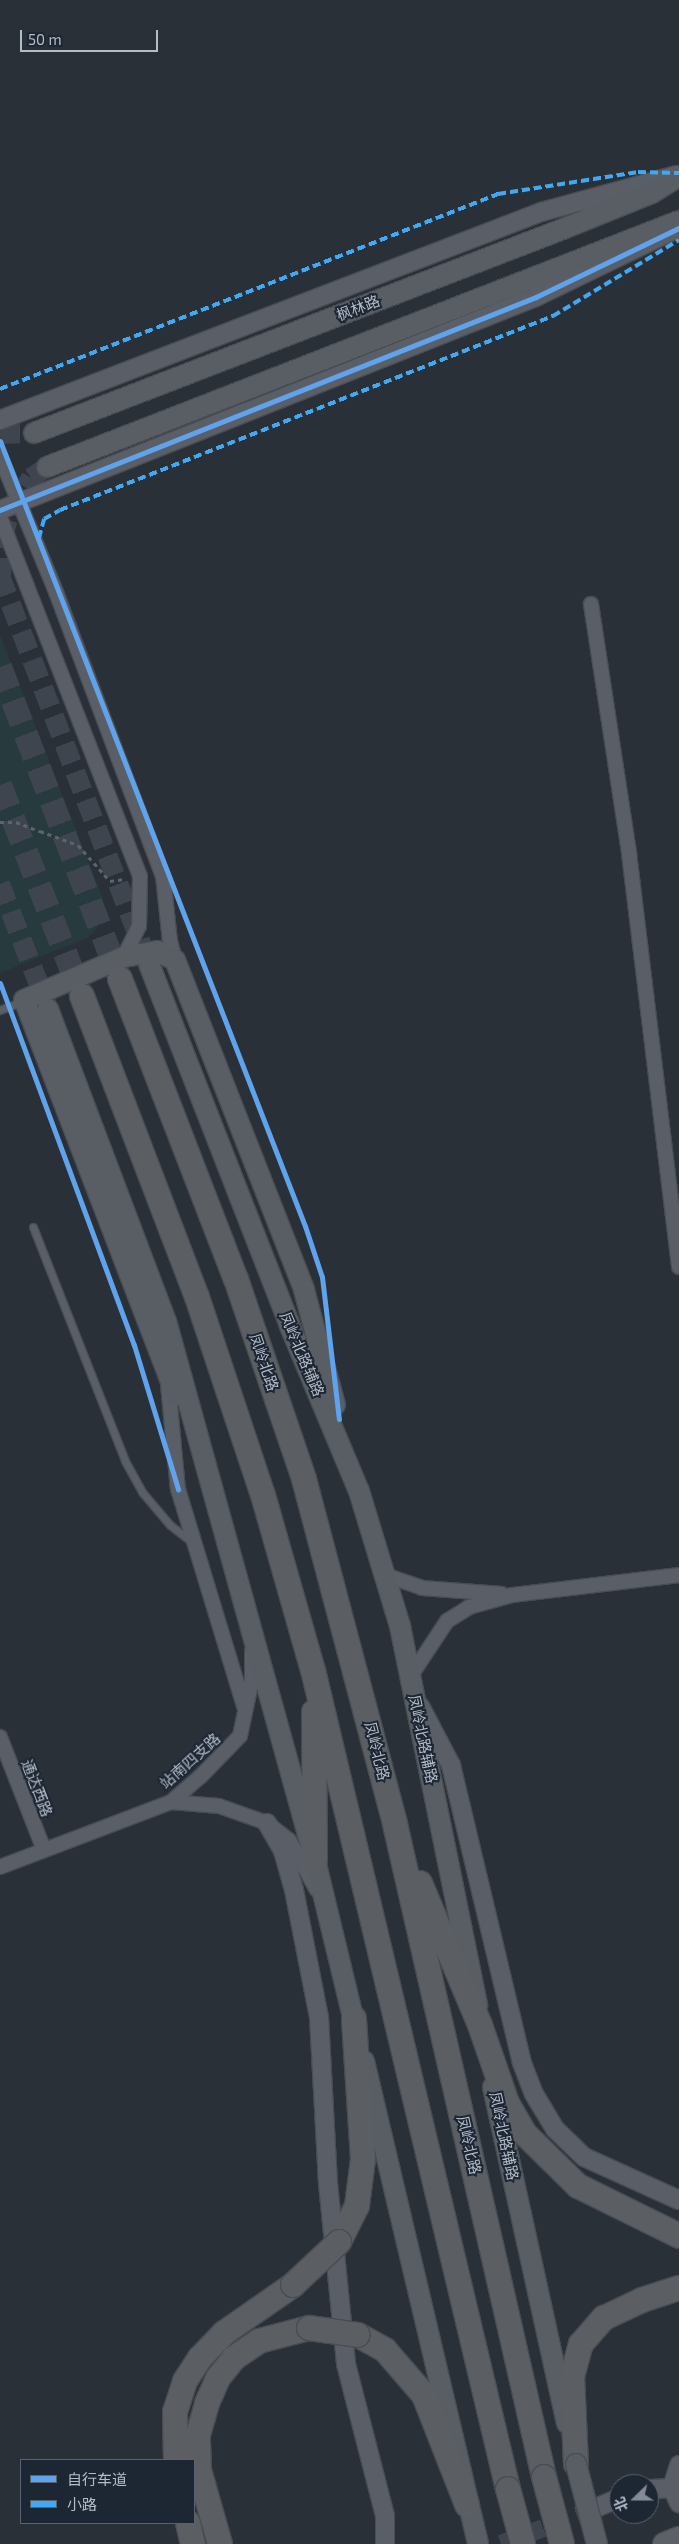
<!DOCTYPE html>
<meta charset="utf-8">
<style>
body{margin:0}
#map{position:relative;width:679px;height:2544px;overflow:hidden;background:#2a3038;font-family:"Exo 2","Noto Sans SC",sans-serif}
div>[style]{position:absolute}
[style*='--x']{left:calc(var(--x)*1px);top:calc(var(--y)*1px);width:calc(var(--w)*1px);rotate:calc(var(--a)*1deg)}
.green>*{inset:0;background:#273a3e}
.tertiary-tunnel>*{height:18px;margin-top:-9px;transform-origin:0;background:repeating-linear-gradient(90deg,#3f454e 0 18px,transparent 0 27px)}
.secondary-tunnel>*{height:20px;margin-top:-10px;transform-origin:0;background:repeating-linear-gradient(90deg,#3f454e 0 20px,transparent 0 30px)}
.trunk-tunnel>*{height:24px;margin-top:-12px;transform-origin:0;background:repeating-linear-gradient(90deg,#3f454e 0 24px,transparent 0 36px)}
.path>*{height:3px;margin-top:-1.5px;transform-origin:0;background:repeating-linear-gradient(90deg,#5d636a 0 4px,transparent 0 8px)}
.roads{filter:drop-shadow(1px 0 #484c53) drop-shadow(-1px 0 #484c53) drop-shadow(0 1px #484c53) drop-shadow(0 -1px #484c53)}
.service>*{height:7px;margin:-3.5px;padding:0 3.5px;transform-origin:3.5px;border-radius:3.5px;background:#5a5e66}
.minor>*{height:14px;margin:-7px;padding:0 7px;transform-origin:7px;border-radius:7px;background:#5a5e66}
.tertiary>*{height:18px;margin:-9px;padding:0 9px;transform-origin:9px;border-radius:9px;background:#5a5e66}
.secondary>*{height:20px;margin:-10px;padding:0 10px;transform-origin:10px;border-radius:10px;background:#595d64}
.primary>*{height:22px;margin:-11px;padding:0 11px;transform-origin:11px;border-radius:11px;background:#5c6168}
.trunk>*{height:24px;margin:-12px;padding:0 12px;transform-origin:12px;border-radius:12px;background:#5b5f64}
.path-bridge>*{height:3px;margin-top:-1.5px;transform-origin:0;background:repeating-linear-gradient(90deg,#5d636a 0 4px,transparent 0 8px)}
.bridges{filter:drop-shadow(1px 0 #484c53) drop-shadow(-1px 0 #484c53) drop-shadow(0 1px #484c53) drop-shadow(0 -1px #484c53)}
.secondary-bridge>*{height:20px;margin:-10px;padding:0 10px;transform-origin:10px;border-radius:10px;background:#595d64}
.trunk-bridge>*{height:24px;margin:-12px;padding:0 12px;transform-origin:12px;border-radius:12px;background:#5b5f64}
.quiet>*{height:4px;margin-top:-2px;transform-origin:0;background:repeating-linear-gradient(90deg,#3fa9f5 0 8px,transparent 0 12px)}
.cycleway>*{height:5px;margin:-2.5px;padding:0 2.5px;transform-origin:2.5px;border-radius:2.5px;background:#60a3ed}
span{translate:-50% -50%;white-space:nowrap;text-align:center;line-height:1.15;-webkit-text-stroke:4px #1d2633;paint-order:stroke}
.street-label{font-size:15px;color:#b4bcc9}
.legend{position:absolute;left:20px;top:2459px;width:175px;height:65px;box-sizing:border-box;background:#1d2633;border:1px solid #59626f;margin:0;padding:6px 9px;list-style:none;font-size:15px;color:#b4bcc9}
.legend li{display:flex;align-items:center;gap:10px;height:25px}
.legend b{width:25px;border:1px solid #59626f}
.north{position:absolute;left:609px;top:2474px;width:50px;height:50px;box-sizing:border-box;background:#1d2633;border:1px solid #59626f;border-radius:50%;rotate:248deg;font-size:14px;font-weight:700;line-height:20px;text-align:center;color:#b4bcc9}
.north::after{content:'';display:block;margin:auto;width:18px;height:22px;background:#848b96;clip-path:polygon(50% 0,100% 100%,50% 72%,0 100%)}
.scale{position:absolute;left:20px;top:30px;width:138px;height:22px;box-sizing:border-box;border:2px solid #b4bcc9;border-top:0;padding-left:6px;font-size:15px;line-height:18px;white-space:nowrap;color:#b4bcc9;-webkit-text-stroke:4px #1d2633;paint-order:stroke}
</style>
<div id="map">
<div class="green">
<div style="clip-path:polygon(0 635px,102px 897px,104px 912px,97px 928px,87px 938px,0 973px)"></div>
</div>
<div class="tertiary-tunnel">
<div style="--x:501;--y:2544;--w:96;--a:-20.7"></div>
</div>
<div class="secondary-tunnel">
<div style="--x:0;--y:434;--w:34;--a:-2"></div>
<div style="--x:0;--y:576;--w:416;--a:69"></div>
<div style="--x:1;--y:578;--w:39;--a:-89"></div>
<div style="--x:2;--y:539;--w:27;--a:-73"></div>
<div style="--x:10;--y:513;--w:41;--a:-59"></div>
<div style="--x:31;--y:478;--w:19;--a:-35"></div>
<div style="--x:0;--y:884;--w:133;--a:68.8"></div>
</div>
<div class="trunk-tunnel">
<div style="--x:0;--y:667;--w:334;--a:69"></div>
<div style="--x:0;--y:785;--w:226;--a:68.8"></div>
</div>
<div class="path">
<div style="--x:40;--y:831;--w:40;--a:20.2"></div>
<div style="--x:78;--y:845;--w:48;--a:48.4"></div>
<div style="--x:110;--y:881;--w:15;--a:-8"></div>
</div>
<div class="roads">
<div class="service">
<div style="--x:0;--y:1010;--w:25;--a:-21"></div>
<div style="--x:33;--y:1227;--w:251;--a:68.5"></div>
<div style="--x:125;--y:1461;--w:35;--a:61"></div>
<div style="--x:142;--y:1492;--w:43;--a:49.7"></div>
<div style="--x:170;--y:1525;--w:29;--a:38"></div>
</div>
<div class="minor">
<div style="--x:0;--y:456;--w:147;--a:67.6"></div>
<div style="--x:56;--y:592;--w:303;--a:69.4"></div>
<div style="--x:163;--y:876;--w:65;--a:83.9"></div>
<div style="--x:170;--y:941;--w:20;--a:75"></div>
<div style="--x:0;--y:517;--w:385;--a:68.7"></div>
<div style="--x:140;--y:876;--w:50;--a:91.1"></div>
<div style="--x:139;--y:926;--w:34;--a:116"></div>
<div style="--x:591;--y:604;--w:252;--a:81.3"></div>
<div style="--x:629;--y:853;--w:417;--a:83.1"></div>
<div style="--x:168;--y:1384;--w:105;--a:84.6"></div>
<div style="--x:178;--y:1489;--w:230;--a:73.1"></div>
<div style="--x:385;--y:1575;--w:39;--a:19"></div>
<div style="--x:422;--y:1588;--w:80;--a:4.3"></div>
<div style="--x:410;--y:1677;--w:67;--a:-56.5"></div>
<div style="--x:447;--y:1621;--w:26;--a:-32"></div>
<div style="--x:469;--y:1607;--w:45;--a:-15.6"></div>
<div style="--x:512;--y:1595;--w:168;--a:-6.8"></div>
<div style="--x:0;--y:1737;--w:121;--a:68.7"></div>
<div style="--x:171;--y:1802;--w:48;--a:4.8"></div>
<div style="--x:219;--y:1806;--w:51;--a:19.5"></div>
<div style="--x:267;--y:1823;--w:28;--a:38"></div>
<div style="--x:289;--y:1840;--w:57;--a:60.8"></div>
<div style="--x:0;--y:1867;--w:183;--a:-20.8"></div>
<div style="--x:171;--y:1802;--w:38;--a:-41"></div>
<div style="--x:200;--y:1777;--w:57;--a:-45.7"></div>
<div style="--x:240;--y:1736;--w:58;--a:-78.1"></div>
<div style="--x:252;--y:1679;--w:28;--a:-90"></div>
</div>
<div class="tertiary">
<div style="--x:0;--y:420;--w:580;--a:-21.03"></div>
<div style="--x:541;--y:212;--w:140;--a:-15.3"></div>
<div style="--x:0;--y:510;--w:577;--a:-21.67"></div>
<div style="--x:536;--y:297;--w:156;--a:-25.9"></div>
<div style="--x:420;--y:1706;--w:67;--a:62.3"></div>
<div style="--x:451;--y:1765;--w:306;--a:76.6"></div>
<div style="--x:522;--y:2063;--w:33;--a:69"></div>
<div style="--x:534;--y:2094;--w:41;--a:59"></div>
<div style="--x:555;--y:2129;--w:40;--a:44"></div>
<div style="--x:584;--y:2157;--w:104;--a:24.4"></div>
<div style="--x:267;--y:1823;--w:32;--a:60"></div>
<div style="--x:283;--y:1851;--w:41;--a:74.2"></div>
<div style="--x:294;--y:1890;--w:129;--a:78.9"></div>
<div style="--x:319;--y:2017;--w:166;--a:86.9"></div>
<div style="--x:328;--y:2183;--w:182;--a:84.3"></div>
<div style="--x:346;--y:2364;--w:157;--a:75.6"></div>
<div style="--x:385;--y:2516;--w:28;--a:90"></div>
<div style="--x:672;--y:2488;--w:24;--a:-73"></div>
<div style="--x:649;--y:2489;--w:23;--a:-2"></div>
<div style="--x:672;--y:2488;--w:17;--a:65"></div>
<div style="--x:591;--y:2510;--w:30;--a:-23"></div>
</div>
<div class="secondary">
<div style="--x:34;--y:433;--w:567;--a:-21.09"></div>
<div style="--x:563;--y:229;--w:96;--a:-22"></div>
<div style="--x:652;--y:193;--w:32;--a:-32"></div>
<div style="--x:47;--y:467;--w:678;--a:-21.27"></div>
<div style="--x:149;--y:964;--w:386;--a:68.7"></div>
<div style="--x:289;--y:1324;--w:181;--a:67.3"></div>
<div style="--x:359;--y:1491;--w:141;--a:73.1"></div>
<div style="--x:400;--y:1626;--w:387;--a:78.5"></div>
<div style="--x:48;--y:1009;--w:334;--a:69.3"></div>
<div style="--x:166;--y:1321;--w:559;--a:74.55"></div>
<div style="--x:315;--y:1860;--w:178;--a:76.4"></div>
<div style="--x:176;--y:1395;--w:423;--a:-111"></div>
<div style="--x:24;--y:1000;--w:109;--a:-23.3"></div>
<div style="--x:124;--y:957;--w:34;--a:-10"></div>
<div style="--x:157;--y:951;--w:20;--a:27"></div>
<div style="--x:175;--y:960;--w:354;--a:68.6"></div>
<div style="--x:304;--y:1290;--w:119;--a:74.9"></div>
<div style="--x:364;--y:2061;--w:496;--a:76.7"></div>
<div style="--x:493;--y:2087;--w:344;--a:77.6"></div>
</div>
<div class="primary">
<div style="--x:664;--y:2544;--w:16;--a:-22"></div>
</div>
<div class="trunk">
<div style="--x:120;--y:979;--w:322;--a:68.9"></div>
<div style="--x:236;--y:1279;--w:211;--a:71.2"></div>
<div style="--x:304;--y:1479;--w:357;--a:75.2"></div>
<div style="--x:395;--y:1824;--w:670;--a:77.15"></div>
<div style="--x:82;--y:996;--w:322;--a:69.1"></div>
<div style="--x:197;--y:1297;--w:209;--a:71.6"></div>
<div style="--x:263;--y:1495;--w:182;--a:74.1"></div>
<div style="--x:313;--y:1670;--w:842;--a:76.61"></div>
<div style="--x:314;--y:1712;--w:148;--a:89.6"></div>
<div style="--x:420;--y:1883;--w:154;--a:67.1"></div>
<div style="--x:480;--y:2025;--w:83;--a:70.9"></div>
<div style="--x:507;--y:2103;--w:34;--a:60"></div>
<div style="--x:524;--y:2133;--w:76;--a:44.5"></div>
<div style="--x:578;--y:2186;--w:113;--a:26.3"></div>
<div style="--x:339;--y:2242;--w:40;--a:-63.4"></div>
<div style="--x:357;--y:2206;--w:47;--a:-82.7"></div>
<div style="--x:363;--y:2159;--w:141;--a:-93.7"></div>
<div style="--x:358;--y:2335;--w:31;--a:29"></div>
<div style="--x:385;--y:2350;--w:60;--a:49.1"></div>
<div style="--x:424;--y:2395;--w:118;--a:68.6"></div>
<div style="--x:176;--y:2460;--w:48;--a:-91.2"></div>
<div style="--x:175;--y:2412;--w:33;--a:-72"></div>
<div style="--x:185;--y:2381;--w:27;--a:-57"></div>
<div style="--x:200;--y:2358;--w:35;--a:-46"></div>
<div style="--x:224;--y:2333;--w:84;--a:-34.8"></div>
<div style="--x:576;--y:2464;--w:87;--a:-92.6"></div>
<div style="--x:572;--y:2377;--w:34;--a:-75"></div>
<div style="--x:581;--y:2344;--w:35;--a:-49"></div>
<div style="--x:604;--y:2318;--w:42;--a:-25.3"></div>
<div style="--x:642;--y:2300;--w:39;--a:-18"></div>
<div style="--x:188;--y:2523;--w:22;--a:77"></div>
<div style="--x:220;--y:2544;--w:77;--a:-105.8"></div>
<div style="--x:199;--y:2470;--w:35;--a:-92"></div>
<div style="--x:198;--y:2435;--w:33;--a:-74"></div>
<div style="--x:207;--y:2403;--w:27;--a:-66"></div>
<div style="--x:218;--y:2378;--w:26;--a:-51"></div>
<div style="--x:234;--y:2358;--w:30;--a:-34"></div>
<div style="--x:259;--y:2341;--w:52;--a:-14.6"></div>
</div>
</div>
<div class="path-bridge">
<div style="--x:0;--y:822;--w:16;--a:0"></div>
<div style="--x:16;--y:822;--w:26;--a:21"></div>
</div>
<div class="bridges">
<div class="secondary-bridge">
<div style="--x:576;--y:2464;--w:83;--a:75.3"></div>
</div>
<div class="trunk-bridge">
<div style="--x:293;--y:2285;--w:63;--a:-43.1"></div>
<div style="--x:309;--y:2328;--w:49;--a:8.1"></div>
<div style="--x:544;--y:2477;--w:69;--a:75"></div>
<div style="--x:508;--y:2489;--w:57;--a:74.7"></div>
</div>
</div>
<div class="quiet">
<div style="--x:0;--y:389;--w:535;--a:-21.38"></div>
<div style="--x:498;--y:194;--w:142;--a:-8.9"></div>
<div style="--x:638;--y:172;--w:41;--a:1.4"></div>
<div style="--x:39;--y:538;--w:20;--a:-75"></div>
<div style="--x:44;--y:519;--w:18;--a:-29"></div>
<div style="--x:60;--y:510;--w:530;--a:-21.48"></div>
<div style="--x:553;--y:316;--w:147;--a:-31.1"></div>
</div>
<div class="cycleway">
<div style="--x:0;--y:441;--w:842;--a:68.77"></div>
<div style="--x:305;--y:1226;--w:54;--a:71.6"></div>
<div style="--x:322;--y:1277;--w:143;--a:83.2"></div>
<div style="--x:0;--y:510;--w:577;--a:-21.67"></div>
<div style="--x:536;--y:297;--w:159;--a:-25.8"></div>
<div style="--x:0;--y:983;--w:386;--a:69.7"></div>
<div style="--x:134;--y:1345;--w:151;--a:73"></div>
</div>
<div class="street-label">
<span style="left:358px;top:308px;rotate:-21deg">枫林路</span>
<span style="left:302px;top:1354px;rotate:67deg">凤岭北路辅路</span>
<span style="left:264px;top:1362px;rotate:71deg">凤岭北路</span>
<span style="left:423px;top:1739px;rotate:78deg">凤岭北路辅路</span>
<span style="left:377px;top:1751px;rotate:76deg">凤岭北路</span>
<span style="left:190px;top:1761px;rotate:-42deg">站南四支路</span>
<span style="left:37px;top:1788px;rotate:69deg">通达西路</span>
<span style="left:504px;top:2136px;rotate:78deg">凤岭北路辅路</span>
<span style="left:469px;top:2145px;rotate:77deg">凤岭北路</span>
</div>
<ul class="legend">
<li><b style="height:6px;background:#60a3ed"></b>自行车道</li>
<li><b style="height:6px;background:#3fa9f5"></b>小路</li>
</ul>
<div class="north">北</div>
<div class="scale">50 m</div>
</div>
